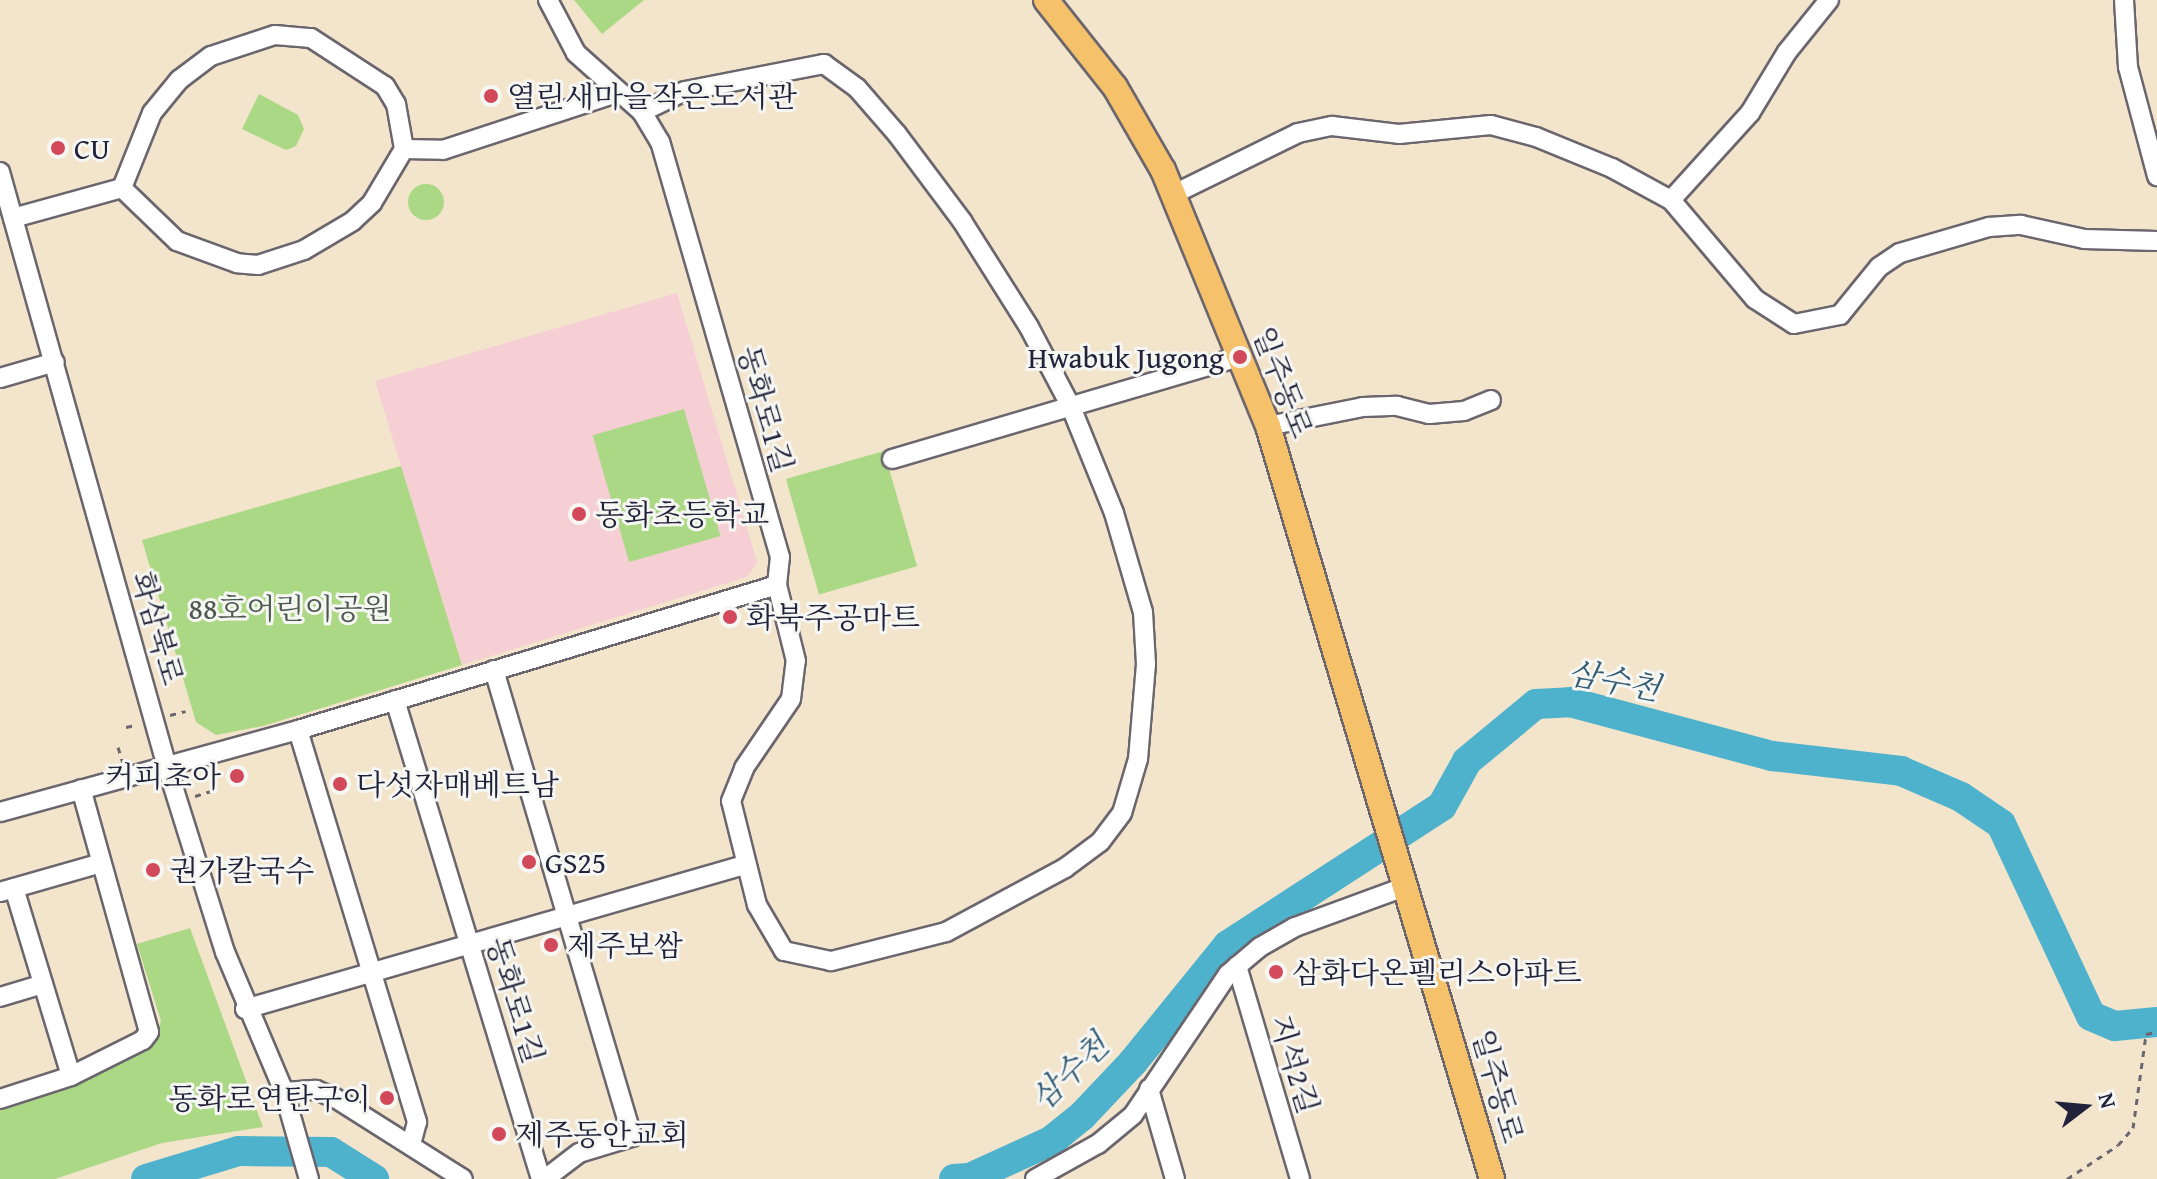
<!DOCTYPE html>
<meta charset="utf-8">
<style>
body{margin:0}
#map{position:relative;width:2157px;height:1179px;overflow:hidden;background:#f3e4cc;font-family:"Gentium Book Plus","Noto Serif KR",serif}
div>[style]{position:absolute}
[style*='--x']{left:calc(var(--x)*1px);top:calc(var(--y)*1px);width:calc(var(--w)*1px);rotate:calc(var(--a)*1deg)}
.built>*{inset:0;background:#f6cfd5}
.green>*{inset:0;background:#abd884;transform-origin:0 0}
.round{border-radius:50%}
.river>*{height:30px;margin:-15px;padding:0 15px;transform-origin:15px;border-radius:15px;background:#4fb2cd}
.path>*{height:3px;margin-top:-1.5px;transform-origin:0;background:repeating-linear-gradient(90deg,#6b666e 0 6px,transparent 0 12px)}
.roads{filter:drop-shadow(2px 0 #6b666e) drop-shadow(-2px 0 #6b666e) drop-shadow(0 2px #6b666e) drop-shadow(0 -2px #6b666e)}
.minor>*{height:18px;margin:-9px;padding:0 9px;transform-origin:9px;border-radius:9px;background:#fff}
.major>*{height:24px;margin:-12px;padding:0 12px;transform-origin:12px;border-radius:12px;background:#f6c16b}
.dots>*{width:22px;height:22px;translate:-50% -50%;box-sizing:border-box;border:4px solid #f6f6f2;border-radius:50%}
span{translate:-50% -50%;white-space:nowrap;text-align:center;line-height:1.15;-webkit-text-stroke:6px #f6f6f2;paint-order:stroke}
.poi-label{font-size:30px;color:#22223b}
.left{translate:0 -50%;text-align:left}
.right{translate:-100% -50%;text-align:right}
.street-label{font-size:30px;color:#22223b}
.park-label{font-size:30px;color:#4b5951}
.water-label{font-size:32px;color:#345c75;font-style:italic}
.north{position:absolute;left:2045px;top:1067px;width:80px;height:80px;-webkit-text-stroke:6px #f6f6f2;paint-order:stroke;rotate:74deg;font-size:22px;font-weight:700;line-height:32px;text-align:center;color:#22223b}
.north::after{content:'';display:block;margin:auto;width:28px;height:36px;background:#22223b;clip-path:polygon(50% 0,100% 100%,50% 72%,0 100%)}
</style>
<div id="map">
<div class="built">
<div style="clip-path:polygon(677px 293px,757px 562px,747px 577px,462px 665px,375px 381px)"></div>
</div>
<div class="green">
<div style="clip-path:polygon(574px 0,644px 0,602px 34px)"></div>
<div style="clip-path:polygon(259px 94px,298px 115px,304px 129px,296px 146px,286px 150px,242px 129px)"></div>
<div class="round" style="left:408px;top:184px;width:36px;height:36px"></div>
<div style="left:684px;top:409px;width:132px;height:95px;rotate:74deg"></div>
<div style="left:884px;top:451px;width:120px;height:102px;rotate:74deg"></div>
<div style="clip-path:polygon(401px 466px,462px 665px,263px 726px,216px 735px,196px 722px,142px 540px)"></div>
<div style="clip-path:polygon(190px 928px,263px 1127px,162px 1143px,55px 1179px,0 1179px,0 1109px,74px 1087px,151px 1049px,161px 1021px,137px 944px)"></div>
</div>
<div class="river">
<div style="--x:146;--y:1179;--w:97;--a:-16.8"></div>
<div style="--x:239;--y:1151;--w:92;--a:0.6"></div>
<div style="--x:331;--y:1152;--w:51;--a:32.1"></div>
<div style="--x:954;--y:1179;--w:16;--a:-4"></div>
<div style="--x:970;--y:1178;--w:89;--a:-24.6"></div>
<div style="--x:1051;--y:1141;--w:40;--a:-39"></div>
<div style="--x:1082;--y:1116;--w:74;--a:-46.6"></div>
<div style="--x:1133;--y:1062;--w:151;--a:-50.9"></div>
<div style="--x:1228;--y:945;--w:255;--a:-33"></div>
<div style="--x:1442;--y:806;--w:51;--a:-60.9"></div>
<div style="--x:1467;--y:761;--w:89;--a:-39.6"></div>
<div style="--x:1536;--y:704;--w:34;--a:-3"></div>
<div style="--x:1570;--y:702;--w:209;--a:15"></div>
<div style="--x:1772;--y:756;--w:130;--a:6.6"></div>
<div style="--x:1901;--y:771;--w:65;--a:23.4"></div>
<div style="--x:1961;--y:797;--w:48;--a:34"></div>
<div style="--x:2001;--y:824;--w:212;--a:64.9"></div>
<div style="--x:2091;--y:1016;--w:26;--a:23"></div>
<div style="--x:2115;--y:1026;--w:42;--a:-5.4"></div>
</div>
<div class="path">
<div style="--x:170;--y:715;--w:16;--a:-14"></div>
<div style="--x:126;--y:727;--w:10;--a:-11"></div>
<div style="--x:118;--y:747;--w:17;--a:73"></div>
<div style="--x:195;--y:796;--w:17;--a:-17"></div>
<div style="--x:2067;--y:1179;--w:61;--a:-33.7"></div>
<div style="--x:2118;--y:1145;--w:23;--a:-49"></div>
<div style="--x:2133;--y:1128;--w:95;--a:-82.1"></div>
<div style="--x:2146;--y:1034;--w:11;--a:-10"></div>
</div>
<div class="roads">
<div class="minor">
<div style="--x:2124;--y:0;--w:67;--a:86.6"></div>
<div style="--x:2128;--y:67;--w:113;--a:75.1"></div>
<div style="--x:275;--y:35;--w:36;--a:5"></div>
<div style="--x:311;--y:38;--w:88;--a:33"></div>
<div style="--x:385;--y:86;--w:21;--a:59"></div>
<div style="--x:396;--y:104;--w:46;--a:79.9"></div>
<div style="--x:404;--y:149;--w:63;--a:120.7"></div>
<div style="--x:372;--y:203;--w:26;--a:137"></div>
<div style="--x:353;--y:221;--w:57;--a:149.4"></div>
<div style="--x:304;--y:250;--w:48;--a:161.9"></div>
<div style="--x:258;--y:265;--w:21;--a:-175"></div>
<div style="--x:237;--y:263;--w:64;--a:-159.9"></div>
<div style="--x:177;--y:241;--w:76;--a:-136.1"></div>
<div style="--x:122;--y:188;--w:81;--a:-68.2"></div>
<div style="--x:152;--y:113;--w:43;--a:-50.7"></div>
<div style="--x:179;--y:80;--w:40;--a:-37"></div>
<div style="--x:211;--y:56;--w:67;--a:-18.2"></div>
<div style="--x:642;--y:112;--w:48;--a:-26"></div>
<div style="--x:685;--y:91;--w:142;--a:-11"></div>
<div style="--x:824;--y:64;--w:41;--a:36"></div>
<div style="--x:857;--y:88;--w:61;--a:49"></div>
<div style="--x:897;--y:134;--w:109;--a:53.2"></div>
<div style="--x:962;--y:221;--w:125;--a:57.7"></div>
<div style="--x:1029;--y:327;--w:90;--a:62.3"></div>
<div style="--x:1071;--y:407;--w:114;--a:67.9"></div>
<div style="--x:1114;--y:513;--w:103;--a:73.7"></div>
<div style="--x:1143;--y:612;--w:52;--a:86.7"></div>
<div style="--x:1146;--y:664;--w:95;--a:94.8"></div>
<div style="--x:1138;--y:759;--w:56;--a:106.5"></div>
<div style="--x:1122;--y:813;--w:36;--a:127"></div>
<div style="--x:1100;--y:842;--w:44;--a:143.4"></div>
<div style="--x:1065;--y:868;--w:135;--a:151.7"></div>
<div style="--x:946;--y:932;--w:119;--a:165.8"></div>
<div style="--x:831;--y:961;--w:48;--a:-168"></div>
<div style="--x:784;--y:951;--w:53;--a:-120.4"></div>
<div style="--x:757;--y:905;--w:107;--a:-104"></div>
<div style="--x:731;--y:801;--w:35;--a:-68"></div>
<div style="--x:744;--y:768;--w:83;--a:-55.7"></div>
<div style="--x:791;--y:699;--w:38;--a:-83"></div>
<div style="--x:796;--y:661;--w:78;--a:-104"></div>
<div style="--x:404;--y:149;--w:39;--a:1"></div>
<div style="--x:443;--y:150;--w:182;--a:-18.2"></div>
<div style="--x:0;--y:172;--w:618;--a:74.32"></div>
<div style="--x:167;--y:767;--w:194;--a:72.6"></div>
<div style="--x:225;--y:952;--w:152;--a:67.1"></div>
<div style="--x:284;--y:1092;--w:91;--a:74"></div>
<div style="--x:1174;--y:194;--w:138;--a:-26.2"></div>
<div style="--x:1298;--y:133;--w:35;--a:-12"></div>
<div style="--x:1332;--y:126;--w:67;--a:6.8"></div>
<div style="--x:1399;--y:134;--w:92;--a:-5.6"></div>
<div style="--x:1491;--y:125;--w:47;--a:14.9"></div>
<div style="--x:1536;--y:137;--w:82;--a:22.2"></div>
<div style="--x:1612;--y:168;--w:67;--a:28.5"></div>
<div style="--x:1671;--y:200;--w:130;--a:49.7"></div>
<div style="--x:1755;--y:299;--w:46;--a:32.7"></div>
<div style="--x:1794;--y:324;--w:47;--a:-11.1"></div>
<div style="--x:1840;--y:315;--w:62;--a:-50.9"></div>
<div style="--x:1879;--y:267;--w:25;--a:-34"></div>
<div style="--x:1900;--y:253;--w:93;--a:-16.3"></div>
<div style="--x:1989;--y:227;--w:32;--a:-4"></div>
<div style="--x:2021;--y:225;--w:65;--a:12.5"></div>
<div style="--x:2084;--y:239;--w:73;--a:1.6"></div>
<div style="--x:1671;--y:200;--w:118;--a:-47.8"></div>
<div style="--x:1750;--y:113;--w:71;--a:-58.8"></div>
<div style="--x:1787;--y:52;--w:67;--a:-51.1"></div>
<div style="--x:13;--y:218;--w:113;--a:-15.4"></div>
<div style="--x:0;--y:378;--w:57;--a:-16.2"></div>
<div style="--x:1268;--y:426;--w:97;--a:-11.3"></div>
<div style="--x:1363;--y:407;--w:34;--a:-2"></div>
<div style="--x:1397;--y:406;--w:33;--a:14"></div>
<div style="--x:1429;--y:414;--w:35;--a:-5"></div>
<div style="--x:1464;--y:411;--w:29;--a:-22"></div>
<div style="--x:892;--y:459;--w:362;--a:-16.4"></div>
<div style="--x:494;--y:670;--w:487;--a:73.5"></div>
<div style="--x:632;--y:1137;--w:55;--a:163.2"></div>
<div style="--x:579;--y:1153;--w:43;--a:142.6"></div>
<div style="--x:395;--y:700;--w:501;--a:73.05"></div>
<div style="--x:298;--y:730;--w:410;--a:73.1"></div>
<div style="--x:417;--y:1122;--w:23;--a:105"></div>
<div style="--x:0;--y:812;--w:309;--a:-15.4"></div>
<div style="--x:298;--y:730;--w:500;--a:-16.84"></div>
<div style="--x:777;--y:585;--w:28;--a:-84"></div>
<div style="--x:780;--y:557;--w:432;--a:-106.1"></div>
<div style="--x:660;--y:142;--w:35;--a:-121"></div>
<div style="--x:642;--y:112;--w:89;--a:-138.2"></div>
<div style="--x:576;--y:53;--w:60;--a:-117.8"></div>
<div style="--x:14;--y:888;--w:196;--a:73.1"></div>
<div style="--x:0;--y:892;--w:105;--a:-16"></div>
<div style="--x:1237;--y:966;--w:222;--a:73.5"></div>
<div style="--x:0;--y:997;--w:45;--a:-16.8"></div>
<div style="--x:245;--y:1009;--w:519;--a:-16.1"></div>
<div style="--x:1149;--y:1089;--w:94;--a:73.9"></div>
<div style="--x:284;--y:1092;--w:32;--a:-4"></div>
<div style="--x:316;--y:1090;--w:21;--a:23"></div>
<div style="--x:335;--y:1098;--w:151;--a:32.3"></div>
<div style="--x:0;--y:1099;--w:75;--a:-17.9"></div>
<div style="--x:71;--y:1076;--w:80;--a:-26.6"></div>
<div style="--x:143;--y:1040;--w:10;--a:-53"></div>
<div style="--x:149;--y:1032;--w:252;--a:-105.6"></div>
<div style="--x:1035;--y:1179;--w:72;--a:-29.1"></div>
<div style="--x:1098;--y:1144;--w:45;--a:-39.6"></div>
<div style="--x:1133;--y:1115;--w:170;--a:-56"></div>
<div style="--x:1228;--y:974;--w:42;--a:-40.2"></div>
<div style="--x:1260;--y:947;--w:40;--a:-29.7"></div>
<div style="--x:1295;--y:927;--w:119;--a:-20.1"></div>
</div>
<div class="major">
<div style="--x:1046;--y:0;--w:111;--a:51.6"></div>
<div style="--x:1115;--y:87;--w:96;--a:60"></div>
<div style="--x:1163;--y:170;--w:277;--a:67.7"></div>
<div style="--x:1268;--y:426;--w:786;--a:73.43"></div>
</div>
</div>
<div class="dots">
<div style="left:491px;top:96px;background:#d1495b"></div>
<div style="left:58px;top:148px;background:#d1495b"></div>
<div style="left:1240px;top:357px;background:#d1495b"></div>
<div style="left:579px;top:514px;background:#d1495b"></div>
<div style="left:730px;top:617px;background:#d1495b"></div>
<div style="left:237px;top:776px;background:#d1495b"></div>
<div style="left:340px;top:784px;background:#d1495b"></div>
<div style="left:529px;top:862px;background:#d1495b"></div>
<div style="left:153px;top:870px;background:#d1495b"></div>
<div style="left:551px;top:945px;background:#d1495b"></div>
<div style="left:1276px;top:972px;background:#d1495b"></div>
<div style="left:387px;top:1098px;background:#d1495b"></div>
<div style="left:499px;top:1134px;background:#d1495b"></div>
</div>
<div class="poi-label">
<span class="left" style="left:507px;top:96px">열린새마을작은도서관</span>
<span class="left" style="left:74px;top:148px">CU</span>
<span class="right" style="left:1224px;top:357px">Hwabuk Jugong</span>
<span class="left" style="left:595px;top:514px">동화초등학교</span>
<span class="left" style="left:746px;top:617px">화북주공마트</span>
<span class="right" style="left:221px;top:776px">커피초아</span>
<span class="left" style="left:356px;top:784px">다섯자매베트남</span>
<span class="left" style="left:545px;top:862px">GS25</span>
<span class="left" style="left:169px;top:870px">권가칼국수</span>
<span class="left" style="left:567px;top:945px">제주보쌈</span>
<span class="left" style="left:1292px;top:972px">삼화다온펠리스아파트</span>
<span class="right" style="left:371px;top:1098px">동화로연탄구이</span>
<span class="left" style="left:515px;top:1134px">제주동안교회</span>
</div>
<div class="street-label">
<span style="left:1283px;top:382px;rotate:69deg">일주동로</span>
<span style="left:766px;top:409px;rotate:74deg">동화로1길</span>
<span style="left:158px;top:628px;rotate:74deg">화삼북로</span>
<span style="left:516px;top:1000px;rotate:73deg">동화로1길</span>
<span style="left:1295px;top:1064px;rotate:73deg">지석2길</span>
<span style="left:1498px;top:1086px;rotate:74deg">일주동로</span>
</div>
<div class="park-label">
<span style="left:290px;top:608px">88호어린이공원</span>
</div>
<div class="water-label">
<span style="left:1614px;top:681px;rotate:11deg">삼수천</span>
<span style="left:1070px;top:1072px;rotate:-44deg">삼수천</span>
</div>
<div class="north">N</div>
</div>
